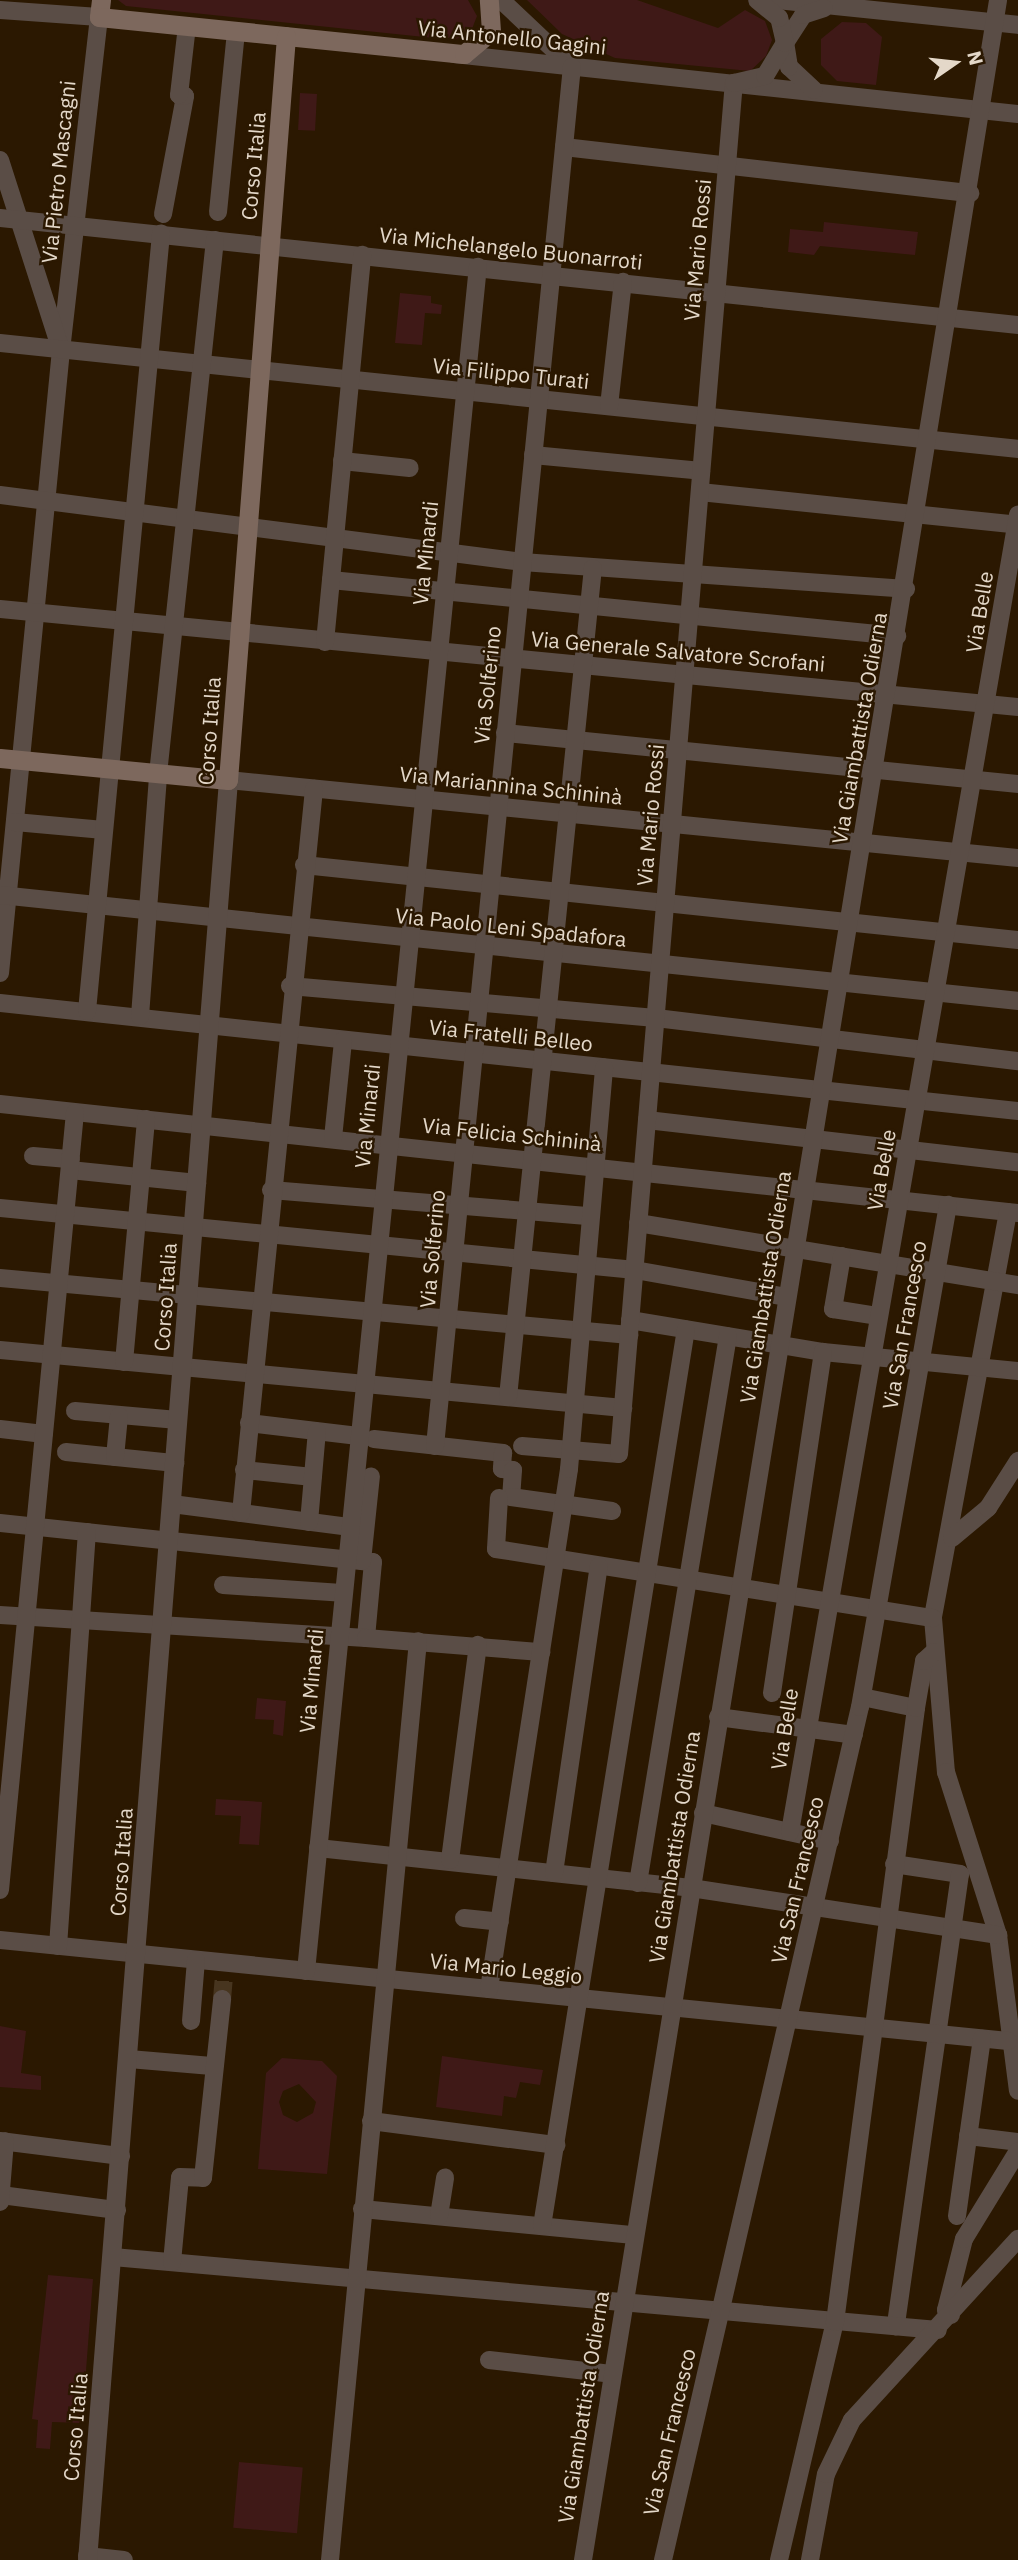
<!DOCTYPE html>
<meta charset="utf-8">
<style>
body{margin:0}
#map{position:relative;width:1018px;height:2560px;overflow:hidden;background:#2b1801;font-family:"IBM Plex Sans",sans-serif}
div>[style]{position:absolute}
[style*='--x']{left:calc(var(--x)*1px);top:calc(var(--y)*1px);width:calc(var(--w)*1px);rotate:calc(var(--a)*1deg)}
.green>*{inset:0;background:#3f1917;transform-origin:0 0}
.minor-tunnel>*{height:18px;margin-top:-9px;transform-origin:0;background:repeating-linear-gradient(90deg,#47351f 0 18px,transparent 0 27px)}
.minor>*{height:18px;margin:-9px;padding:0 9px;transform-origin:9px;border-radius:9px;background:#5a4d46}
.tertiary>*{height:19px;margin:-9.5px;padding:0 9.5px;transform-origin:9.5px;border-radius:9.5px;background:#5a4d46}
.secondary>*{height:19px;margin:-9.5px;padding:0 9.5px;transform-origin:9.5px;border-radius:9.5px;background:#7d685d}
span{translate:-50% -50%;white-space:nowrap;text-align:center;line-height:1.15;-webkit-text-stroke:5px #2b1801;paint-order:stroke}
.street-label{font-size:21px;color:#e4d8c9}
.north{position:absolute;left:920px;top:28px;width:70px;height:70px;-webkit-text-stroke:5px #2b1801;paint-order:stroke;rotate:76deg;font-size:19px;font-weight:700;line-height:28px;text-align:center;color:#e4d8c9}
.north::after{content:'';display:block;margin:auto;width:24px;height:32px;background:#e4d8c9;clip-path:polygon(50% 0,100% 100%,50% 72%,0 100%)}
</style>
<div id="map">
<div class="green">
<div style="clip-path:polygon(118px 0,468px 0,477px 16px,470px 34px,453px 40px,126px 6px)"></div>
<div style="clip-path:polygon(527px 0,637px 0,718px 28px,745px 10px,765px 21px,772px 40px,766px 56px,750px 71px,615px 58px,562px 34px)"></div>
<div style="clip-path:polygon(842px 22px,866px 23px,882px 37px,876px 85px,837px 81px,821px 65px,821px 39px)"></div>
<div style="left:300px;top:93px;width:17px;height:37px;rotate:3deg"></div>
<div style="clip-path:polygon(824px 222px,918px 232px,915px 255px,820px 246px,814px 255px,788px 252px,790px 229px,823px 232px)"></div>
<div style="clip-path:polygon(400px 293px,431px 296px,431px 303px,442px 305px,441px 314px,425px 313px,422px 345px,395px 343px)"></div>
<div style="clip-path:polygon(257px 1698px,286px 1701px,283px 1736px,273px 1734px,274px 1720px,255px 1719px)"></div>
<div style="clip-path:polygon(216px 1799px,262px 1802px,259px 1845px,239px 1844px,241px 1816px,215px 1815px)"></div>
<div style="clip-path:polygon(0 2026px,26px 2031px,21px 2073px,41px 2076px,41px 2090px,0 2087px)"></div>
<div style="clip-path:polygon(442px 2056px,543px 2070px,540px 2085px,520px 2082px,516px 2098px,504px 2096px,502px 2116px,436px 2107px)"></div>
<div style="clip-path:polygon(evenodd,282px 2058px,322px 2061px,337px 2076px,327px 2174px,258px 2169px,266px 2073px,282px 2058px,299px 2084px,316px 2102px,313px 2113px,297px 2122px,283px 2115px,279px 2102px,283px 2091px,299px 2084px)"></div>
<div style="clip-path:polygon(48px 2275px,93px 2279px,82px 2423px,52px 2422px,50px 2449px,36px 2448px,38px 2420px,32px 2419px)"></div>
<div style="left:239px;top:2462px;width:64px;height:66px;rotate:5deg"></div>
</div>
<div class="minor-tunnel">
<div style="--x:222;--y:1999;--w:21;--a:-85"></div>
</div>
<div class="minor">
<div style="--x:501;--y:0;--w:98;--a:43.3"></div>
<div style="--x:777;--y:0;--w:242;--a:5.9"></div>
<div style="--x:0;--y:10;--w:99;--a:4"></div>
<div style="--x:99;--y:17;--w:328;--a:96.5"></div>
<div style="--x:454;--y:54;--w:567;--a:6.07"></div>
<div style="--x:814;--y:90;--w:34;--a:-137"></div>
<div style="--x:789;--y:67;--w:24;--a:-99"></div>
<div style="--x:785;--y:43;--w:33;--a:-57"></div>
<div style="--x:803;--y:15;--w:22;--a:-18"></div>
<div style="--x:564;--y:147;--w:409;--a:6.5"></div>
<div style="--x:0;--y:160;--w:200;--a:72.2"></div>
<div style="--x:61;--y:350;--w:626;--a:95.59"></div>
<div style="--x:218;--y:212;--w:182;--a:-84.3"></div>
<div style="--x:163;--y:214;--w:120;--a:-79.4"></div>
<div style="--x:185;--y:96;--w:6;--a:-171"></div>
<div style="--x:179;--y:95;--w:69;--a:-83.4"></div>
<div style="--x:0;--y:218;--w:1024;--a:6"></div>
<div style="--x:0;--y:343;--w:1024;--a:5.94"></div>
<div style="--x:609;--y:406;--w:125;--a:-83.6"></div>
<div style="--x:533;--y:455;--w:169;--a:5.4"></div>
<div style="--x:342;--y:461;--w:68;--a:5.9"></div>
<div style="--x:700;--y:492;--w:320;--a:5.9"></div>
<div style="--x:0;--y:495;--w:526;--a:7.31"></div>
<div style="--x:522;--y:562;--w:385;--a:4"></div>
<div style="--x:331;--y:580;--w:569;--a:5.65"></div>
<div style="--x:0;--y:609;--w:1023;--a:5.5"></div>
<div style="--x:325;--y:642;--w:389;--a:-84.5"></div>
<div style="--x:505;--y:733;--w:516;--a:5.68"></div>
<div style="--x:228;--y:780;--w:794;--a:5.64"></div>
<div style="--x:15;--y:822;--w:89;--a:5.1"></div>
<div style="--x:304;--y:865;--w:718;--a:6"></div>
<div style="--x:0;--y:895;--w:1024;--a:5.94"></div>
<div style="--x:290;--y:986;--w:367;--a:5"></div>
<div style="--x:656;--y:1018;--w:365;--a:6.8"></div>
<div style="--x:0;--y:1003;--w:1024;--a:6.06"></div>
<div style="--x:87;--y:1011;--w:781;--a:-84.56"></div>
<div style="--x:140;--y:1016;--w:243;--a:-85.7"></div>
<div style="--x:158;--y:774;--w:537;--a:-83.91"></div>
<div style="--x:0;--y:1104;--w:1024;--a:6.11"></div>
<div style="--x:647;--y:1120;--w:373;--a:6.5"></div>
<div style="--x:333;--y:1138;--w:98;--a:-84.1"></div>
<div style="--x:33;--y:1156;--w:38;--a:5"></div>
<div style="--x:70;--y:1170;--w:128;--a:5.8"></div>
<div style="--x:271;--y:1190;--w:320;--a:4.7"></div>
<div style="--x:0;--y:1208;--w:638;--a:5.58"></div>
<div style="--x:635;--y:1270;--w:153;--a:10.1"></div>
<div style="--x:1008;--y:1212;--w:413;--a:100.5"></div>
<div style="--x:933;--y:1618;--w:155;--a:85.2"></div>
<div style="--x:946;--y:1772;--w:171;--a:72.3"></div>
<div style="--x:998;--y:1935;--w:157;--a:82.7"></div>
<div style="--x:638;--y:1223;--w:385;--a:9.3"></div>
<div style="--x:842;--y:1256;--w:54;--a:99.6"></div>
<div style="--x:833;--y:1309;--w:46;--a:8.8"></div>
<div style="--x:0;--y:1278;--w:632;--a:5.18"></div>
<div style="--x:630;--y:1320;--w:196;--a:9.4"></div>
<div style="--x:823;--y:1352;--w:196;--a:5.6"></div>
<div style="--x:0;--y:1350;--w:626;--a:5.32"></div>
<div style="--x:124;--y:1362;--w:244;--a:-84.8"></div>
<div style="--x:508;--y:1397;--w:833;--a:-84.15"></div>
<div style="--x:75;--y:1411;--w:103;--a:5"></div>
<div style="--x:249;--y:1423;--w:110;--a:6.8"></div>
<div style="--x:0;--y:1429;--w:44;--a:6.5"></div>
<div style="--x:374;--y:1439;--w:130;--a:6.2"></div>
<div style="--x:503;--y:1453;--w:16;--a:94"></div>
<div style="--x:502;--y:1469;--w:11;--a:5"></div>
<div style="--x:513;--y:1470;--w:27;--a:94"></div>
<div style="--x:511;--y:1497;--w:102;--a:7.9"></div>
<div style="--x:435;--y:1446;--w:1386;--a:-84.33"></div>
<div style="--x:522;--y:1446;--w:97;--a:4.7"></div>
<div style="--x:619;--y:1454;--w:1376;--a:-85.21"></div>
<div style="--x:734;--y:83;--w:32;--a:-13"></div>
<div style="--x:765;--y:76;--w:39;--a:-59"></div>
<div style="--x:785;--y:43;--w:26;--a:-103"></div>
<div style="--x:779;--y:18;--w:28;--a:-141"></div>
<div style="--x:66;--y:1452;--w:110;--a:5.8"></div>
<div style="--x:115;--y:1457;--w:41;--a:-84.4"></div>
<div style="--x:244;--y:1470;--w:69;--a:5.8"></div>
<div style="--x:499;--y:1498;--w:51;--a:93.4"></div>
<div style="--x:496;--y:1549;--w:442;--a:9"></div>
<div style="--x:172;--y:1504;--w:178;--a:7.4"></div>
<div style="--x:241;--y:1513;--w:728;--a:-84.24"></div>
<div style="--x:309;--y:1522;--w:91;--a:-85"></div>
<div style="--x:0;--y:1523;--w:375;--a:6"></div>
<div style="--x:373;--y:1562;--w:76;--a:95.3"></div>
<div style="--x:366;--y:1638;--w:367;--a:-176.4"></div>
<div style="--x:952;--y:1538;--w:47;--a:-39.8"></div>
<div style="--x:988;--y:1508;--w:56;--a:-57.4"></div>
<div style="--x:362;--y:1561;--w:85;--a:-84"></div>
<div style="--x:223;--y:1585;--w:119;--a:3.8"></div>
<div style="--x:366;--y:1638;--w:176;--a:4.6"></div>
<div style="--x:772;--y:1693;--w:345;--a:-81.5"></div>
<div style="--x:862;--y:1697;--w:55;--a:11.5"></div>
<div style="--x:718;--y:1717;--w:137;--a:7.5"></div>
<div style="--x:703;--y:1813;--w:130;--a:12.4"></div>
<div style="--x:790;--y:1832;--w:1337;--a:-80.18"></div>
<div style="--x:318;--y:1848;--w:375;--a:6.1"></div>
<div style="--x:691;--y:1888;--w:311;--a:8.7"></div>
<div style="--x:450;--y:1860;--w:217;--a:-82.6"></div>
<div style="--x:894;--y:1864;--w:67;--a:8.6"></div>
<div style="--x:960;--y:1874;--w:457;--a:98.1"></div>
<div style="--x:554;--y:1873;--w:310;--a:-81.7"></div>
<div style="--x:638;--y:1883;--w:554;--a:-80.66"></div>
<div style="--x:0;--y:1890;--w:781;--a:-84.49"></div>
<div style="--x:464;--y:1918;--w:36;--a:6"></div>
<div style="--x:0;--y:1940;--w:1013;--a:5.72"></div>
<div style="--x:58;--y:1946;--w:415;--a:-86"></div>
<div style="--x:306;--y:1971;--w:1713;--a:-84.24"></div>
<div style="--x:489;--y:1989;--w:526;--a:-81.25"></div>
<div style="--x:569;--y:1469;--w:403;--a:-85"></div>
<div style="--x:191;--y:2021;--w:61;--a:-85.3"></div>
<div style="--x:129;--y:2059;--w:83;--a:4.8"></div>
<div style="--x:371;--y:2121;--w:187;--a:7.4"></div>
<div style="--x:968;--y:2136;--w:50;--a:6.8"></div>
<div style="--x:0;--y:2141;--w:122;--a:7.1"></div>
<div style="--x:1;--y:2195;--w:117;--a:7.4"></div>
<div style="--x:0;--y:2202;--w:61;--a:-85.3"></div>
<div style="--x:362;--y:2209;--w:273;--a:5.5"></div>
<div style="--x:439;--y:2216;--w:39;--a:-81"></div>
<div style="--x:957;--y:2216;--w:179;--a:-82"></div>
<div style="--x:542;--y:2226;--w:908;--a:-80.88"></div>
<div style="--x:113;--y:2257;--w:828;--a:5.06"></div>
<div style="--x:172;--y:2262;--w:85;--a:-84.6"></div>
<div style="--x:180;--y:2177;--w:23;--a:2"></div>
<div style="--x:203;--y:2178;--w:180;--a:-83.9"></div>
<div style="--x:951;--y:2315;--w:7;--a:-135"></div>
<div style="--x:946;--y:2310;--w:73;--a:-75.8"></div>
<div style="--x:964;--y:2239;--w:103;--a:-58.5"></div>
<div style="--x:489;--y:2360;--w:123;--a:6.5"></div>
<div style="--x:87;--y:2556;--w:37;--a:6"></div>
<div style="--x:330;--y:2560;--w:923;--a:-84.53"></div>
<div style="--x:583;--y:2560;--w:2593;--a:-80.79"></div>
<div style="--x:663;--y:2560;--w:875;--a:-77"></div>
<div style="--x:860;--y:1707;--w:510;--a:-80.06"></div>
<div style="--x:779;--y:2560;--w:244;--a:-76.8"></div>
<div style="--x:835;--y:2322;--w:619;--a:-82.48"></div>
<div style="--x:916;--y:1708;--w:48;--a:-80.3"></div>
<div style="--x:924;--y:1661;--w:13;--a:-42"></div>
<div style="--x:810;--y:2560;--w:87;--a:-79.5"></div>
<div style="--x:826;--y:2474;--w:60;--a:-64.3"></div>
<div style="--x:852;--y:2420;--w:246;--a:-47.5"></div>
</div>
<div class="tertiary">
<div style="--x:87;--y:2560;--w:1786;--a:-85.47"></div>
</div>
<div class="secondary">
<div style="--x:101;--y:0;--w:17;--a:97"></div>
<div style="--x:99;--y:17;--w:367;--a:5.8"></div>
<div style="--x:464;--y:54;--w:35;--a:-40"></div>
<div style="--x:491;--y:31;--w:31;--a:-94"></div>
<div style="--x:0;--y:758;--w:229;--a:5.5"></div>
<div style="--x:228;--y:780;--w:746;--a:-85.54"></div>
</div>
<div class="street-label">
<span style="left:512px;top:37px;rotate:6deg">Via Antonello Gagini</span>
<span style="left:253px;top:166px;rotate:-85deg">Corso Italia</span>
<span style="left:58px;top:172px;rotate:-84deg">Via Pietro Mascagni</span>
<span style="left:511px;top:248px;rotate:6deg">Via Michelangelo Buonarroti</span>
<span style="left:697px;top:250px;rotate:-85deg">Via Mario Rossi</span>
<span style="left:511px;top:373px;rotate:6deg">Via Filippo Turati</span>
<span style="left:425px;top:553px;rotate:-84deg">Via Minardi</span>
<span style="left:979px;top:612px;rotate:-81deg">Via Belle</span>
<span style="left:678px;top:651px;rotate:5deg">Via Generale Salvatore Scrofani</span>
<span style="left:487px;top:685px;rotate:-84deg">Via Solferino</span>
<span style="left:859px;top:728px;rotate:-80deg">Via Giambattista Odierna</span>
<span style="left:209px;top:731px;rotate:-86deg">Corso Italia</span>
<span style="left:511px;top:785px;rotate:6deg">Via Mariannina Schininà</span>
<span style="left:650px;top:815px;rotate:-85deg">Via Mario Rossi</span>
<span style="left:511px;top:927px;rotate:6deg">Via Paolo Leni Spadafora</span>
<span style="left:511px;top:1035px;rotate:6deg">Via Fratelli Belleo</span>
<span style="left:367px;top:1116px;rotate:-84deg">Via Minardi</span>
<span style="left:512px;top:1134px;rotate:6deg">Via Felicia Schininà</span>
<span style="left:881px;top:1170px;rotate:-80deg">Via Belle</span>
<span style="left:432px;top:1249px;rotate:-85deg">Via Solferino</span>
<span style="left:765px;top:1287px;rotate:-81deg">Via Giambattista Odierna</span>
<span style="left:165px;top:1297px;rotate:-86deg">Corso Italia</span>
<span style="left:904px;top:1325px;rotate:-80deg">Via San Francesco</span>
<span style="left:311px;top:1681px;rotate:-85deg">Via Minardi</span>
<span style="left:784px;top:1729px;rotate:-81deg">Via Belle</span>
<span style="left:674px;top:1847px;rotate:-81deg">Via Giambattista Odierna</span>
<span style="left:121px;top:1862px;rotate:-86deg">Corso Italia</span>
<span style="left:797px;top:1880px;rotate:-77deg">Via San Francesco</span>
<span style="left:506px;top:1968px;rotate:6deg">Via Mario Leggio</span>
<span style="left:583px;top:2407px;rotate:-81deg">Via Giambattista Odierna</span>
<span style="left:75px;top:2427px;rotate:-85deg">Corso Italia</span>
<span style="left:669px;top:2432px;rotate:-77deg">Via San Francesco</span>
</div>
<div class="north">N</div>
</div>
